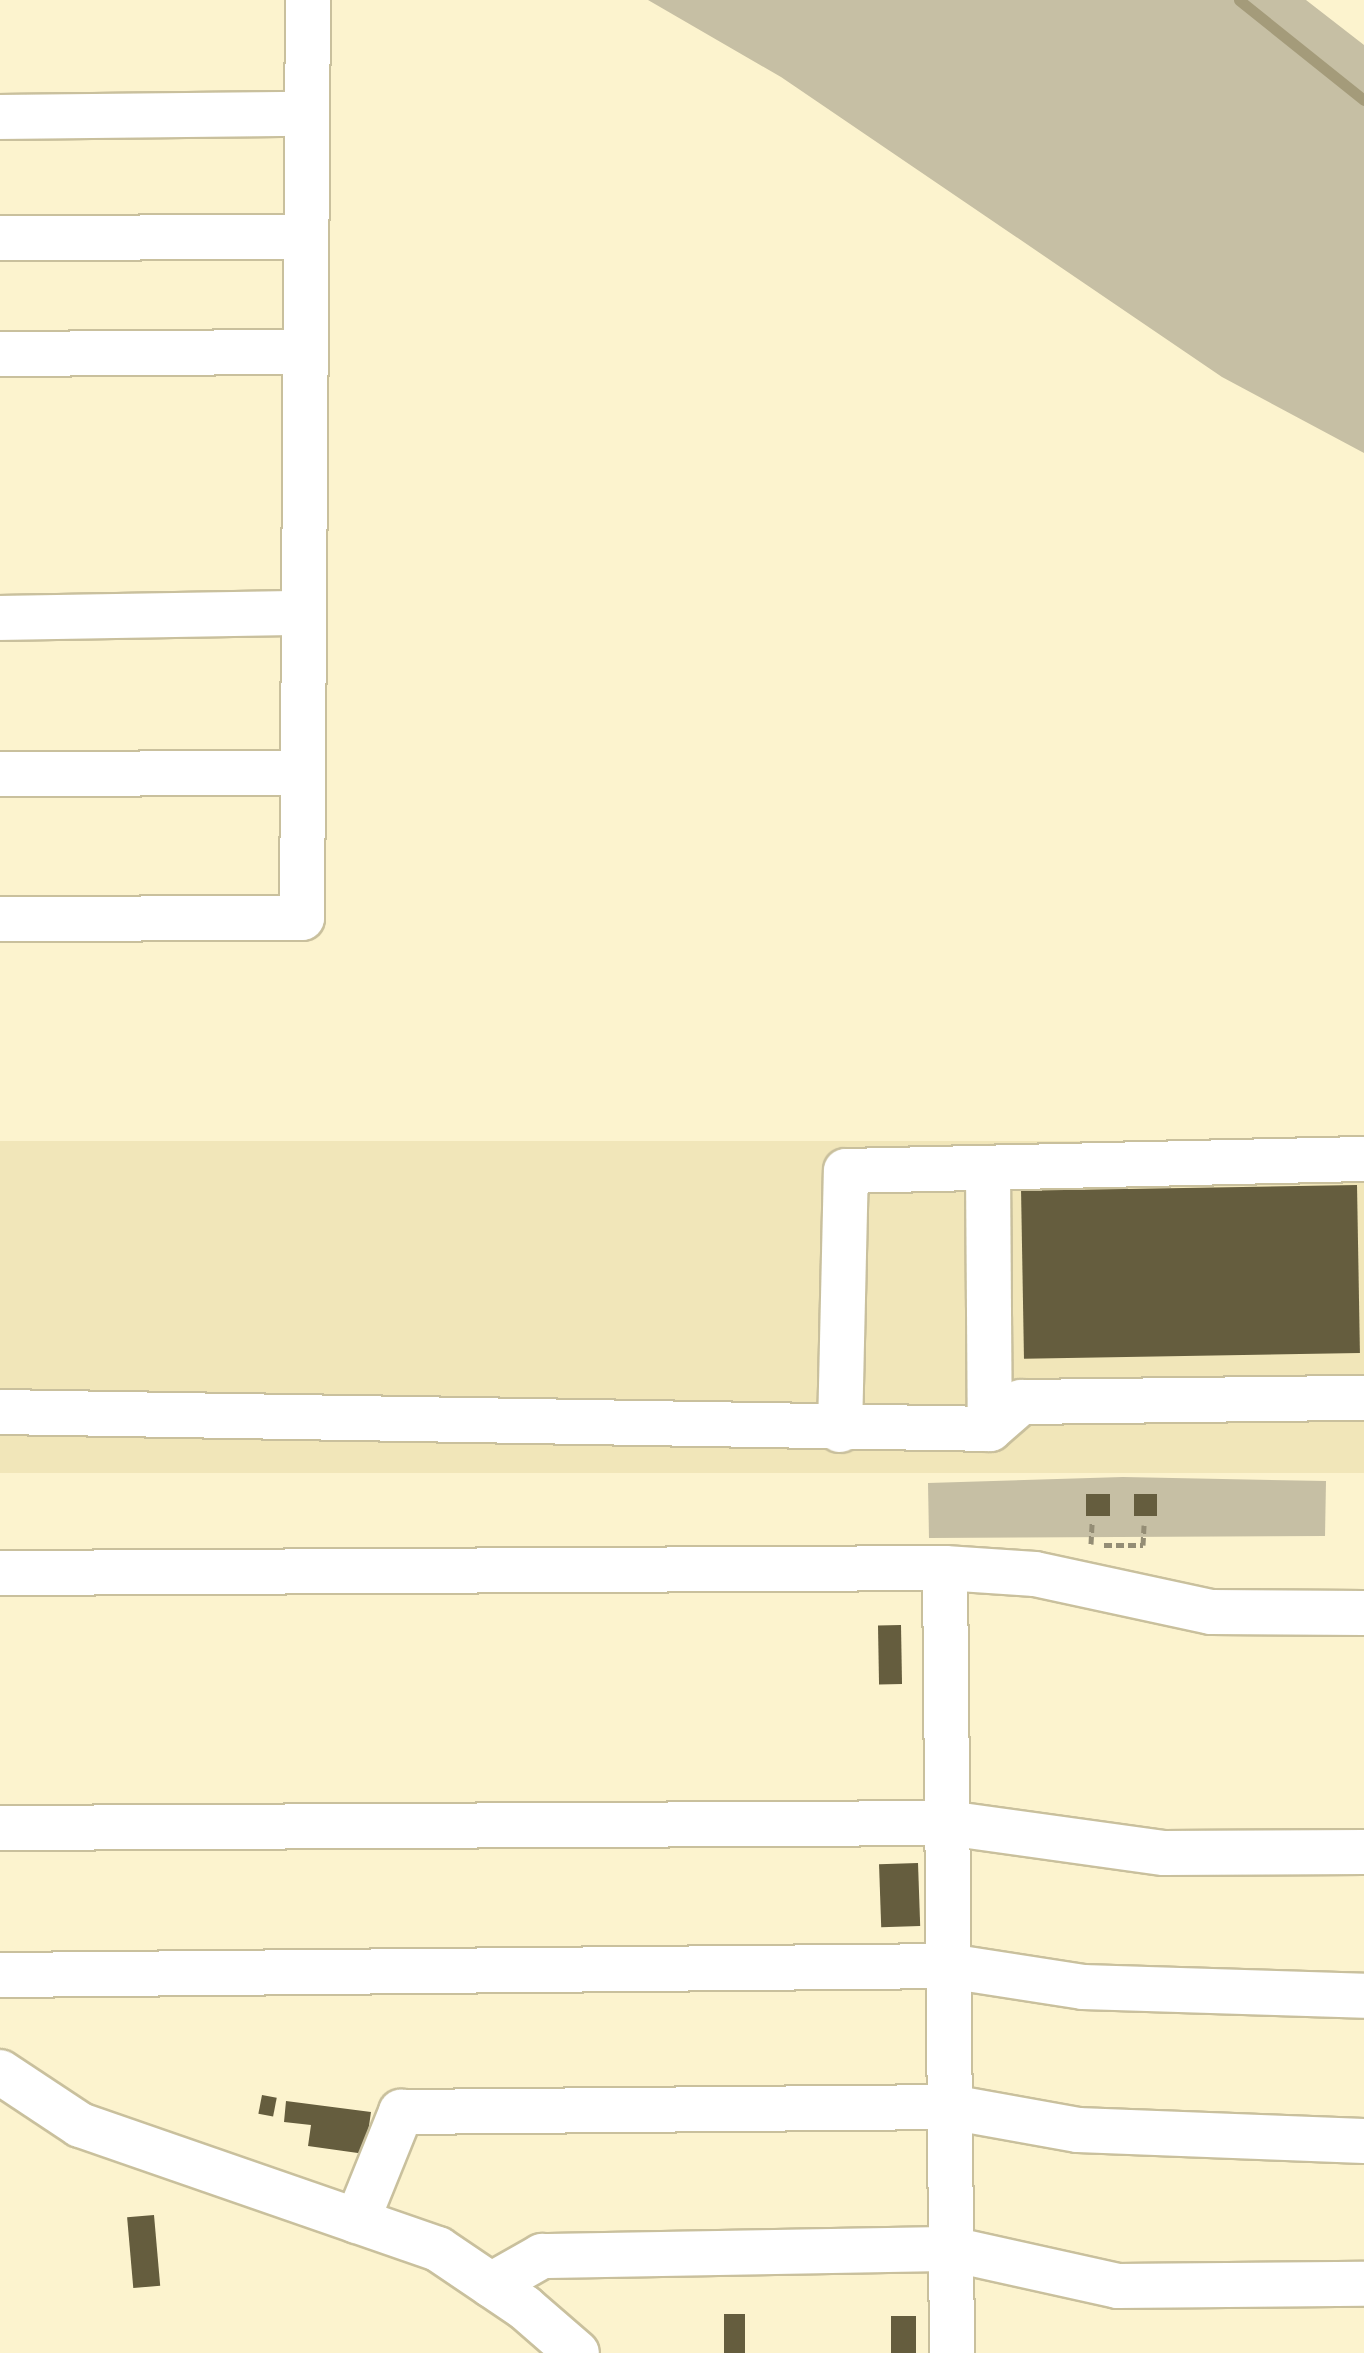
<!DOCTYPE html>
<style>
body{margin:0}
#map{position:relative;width:1364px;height:2353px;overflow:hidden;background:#fcf3ce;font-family:"Archivo Narrow",sans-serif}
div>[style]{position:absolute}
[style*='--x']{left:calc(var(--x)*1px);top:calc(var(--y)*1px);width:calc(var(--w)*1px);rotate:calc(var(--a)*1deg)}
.built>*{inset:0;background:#f1e6b9;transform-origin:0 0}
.green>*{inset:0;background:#c6bfa4}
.stream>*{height:11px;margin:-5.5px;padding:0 5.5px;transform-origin:5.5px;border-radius:5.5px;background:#a49b7a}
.building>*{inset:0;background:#655d3e;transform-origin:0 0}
.path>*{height:5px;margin-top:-2.5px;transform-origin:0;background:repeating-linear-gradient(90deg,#948d75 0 8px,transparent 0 12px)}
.roads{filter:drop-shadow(2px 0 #c9c09d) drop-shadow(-2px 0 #c9c09d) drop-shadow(0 2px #c9c09d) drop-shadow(0 -2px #c9c09d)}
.minor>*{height:44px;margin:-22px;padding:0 22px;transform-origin:22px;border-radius:22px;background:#fff}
span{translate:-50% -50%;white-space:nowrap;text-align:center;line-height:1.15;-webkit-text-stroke:8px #fff;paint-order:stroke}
</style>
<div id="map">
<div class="built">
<div style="left:1364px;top:1141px;width:332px;height:1364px;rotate:90deg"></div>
</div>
<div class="green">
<div style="clip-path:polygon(648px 0,1306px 0,1364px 45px,1364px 453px,1222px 377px,781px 77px)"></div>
<div style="clip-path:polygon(1123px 1477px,1326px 1481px,1325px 1536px,929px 1538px,928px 1483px)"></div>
</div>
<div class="stream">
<div style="--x:1239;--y:0;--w:160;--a:38.7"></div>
</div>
<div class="building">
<div style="left:1357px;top:1185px;width:168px;height:336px;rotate:89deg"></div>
<div style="left:1086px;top:1494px;width:24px;height:22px"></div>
<div style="left:1134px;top:1494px;width:23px;height:22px"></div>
<div style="left:901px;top:1625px;width:59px;height:23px;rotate:89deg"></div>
<div style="left:918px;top:1863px;width:63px;height:39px;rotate:88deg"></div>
<div style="left:262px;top:2095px;width:15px;height:19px;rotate:11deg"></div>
<div style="clip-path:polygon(286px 2101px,371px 2112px,365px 2154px,308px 2146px,311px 2125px,284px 2122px)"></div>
<div style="left:154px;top:2215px;width:71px;height:27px;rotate:85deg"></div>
<div style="left:724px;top:2314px;width:21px;height:39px"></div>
<div style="left:891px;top:2316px;width:25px;height:37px"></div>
</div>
<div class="path">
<div style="--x:1091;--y:1544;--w:21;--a:-87"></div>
<div style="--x:1104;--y:1545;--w:39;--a:0"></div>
<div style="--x:1143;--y:1545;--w:20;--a:-87"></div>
</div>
<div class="roads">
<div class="minor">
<div style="--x:0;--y:117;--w:306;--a:-0.6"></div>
<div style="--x:0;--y:238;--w:305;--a:-0.2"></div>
<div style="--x:0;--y:354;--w:304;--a:-0.4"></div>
<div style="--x:0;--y:618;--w:300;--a:-1"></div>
<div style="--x:0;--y:774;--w:301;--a:-0.2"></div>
<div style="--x:0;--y:919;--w:302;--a:-0.2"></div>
<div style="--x:302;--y:918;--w:918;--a:-89.63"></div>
<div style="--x:988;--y:1168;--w:261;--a:89.6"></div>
<div style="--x:0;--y:1412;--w:990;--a:0.98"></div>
<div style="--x:990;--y:1429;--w:41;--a:-41.1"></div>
<div style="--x:1021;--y:1402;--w:343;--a:-0.7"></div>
<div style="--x:840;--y:1430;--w:259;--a:-88.7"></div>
<div style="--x:846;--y:1171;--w:518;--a:-1.33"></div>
<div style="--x:945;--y:1568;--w:90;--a:3.8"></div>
<div style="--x:1035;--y:1574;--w:180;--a:12.2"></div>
<div style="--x:1211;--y:1612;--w:153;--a:0.4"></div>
<div style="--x:0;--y:1573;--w:945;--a:-0.3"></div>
<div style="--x:945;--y:1568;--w:785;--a:89.49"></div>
<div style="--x:0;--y:1828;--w:947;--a:-0.3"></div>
<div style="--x:947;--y:1823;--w:219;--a:7.9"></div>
<div style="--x:1164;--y:1853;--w:200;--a:-0.3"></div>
<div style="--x:0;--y:1975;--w:948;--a:-0.54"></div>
<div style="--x:948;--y:1966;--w:137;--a:8.8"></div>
<div style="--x:1083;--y:1987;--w:281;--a:1.8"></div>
<div style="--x:0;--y:2072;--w:96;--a:33.5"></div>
<div style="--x:80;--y:2125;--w:379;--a:19.1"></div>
<div style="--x:438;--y:2249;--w:104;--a:34"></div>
<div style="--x:524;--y:2307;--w:70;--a:41"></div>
<div style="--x:357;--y:2221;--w:118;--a:-68"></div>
<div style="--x:401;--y:2112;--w:549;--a:-0.52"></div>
<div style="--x:950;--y:2107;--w:130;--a:10.2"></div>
<div style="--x:1078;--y:2130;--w:286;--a:2.2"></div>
<div style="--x:491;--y:2285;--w:59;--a:-29.6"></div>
<div style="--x:542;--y:2256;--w:409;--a:-1"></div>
<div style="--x:951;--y:2249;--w:171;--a:12.5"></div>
<div style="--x:1118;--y:2286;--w:246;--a:-0.5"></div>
</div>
</div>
</div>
